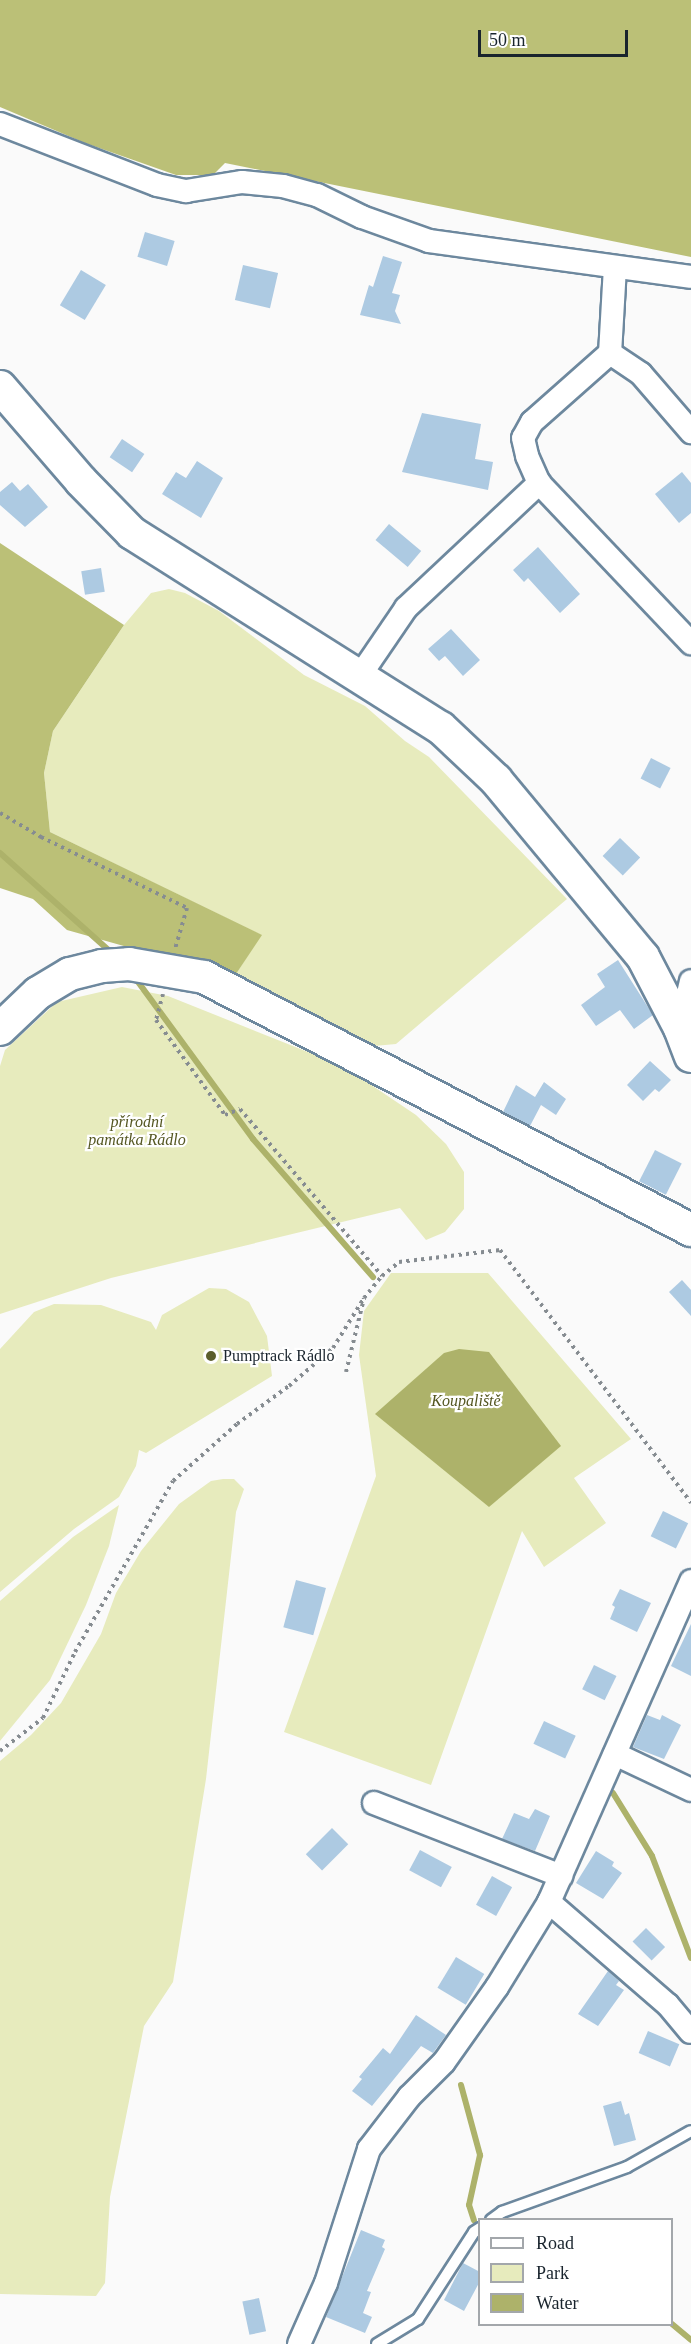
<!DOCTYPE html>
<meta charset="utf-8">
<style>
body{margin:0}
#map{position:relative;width:691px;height:2344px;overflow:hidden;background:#fafafa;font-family:Georgia,serif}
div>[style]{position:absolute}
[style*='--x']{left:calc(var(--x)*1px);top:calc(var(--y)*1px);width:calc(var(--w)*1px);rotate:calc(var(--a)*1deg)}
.green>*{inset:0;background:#e7ebbd}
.forest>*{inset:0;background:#bbc077}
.water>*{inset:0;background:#adb26a}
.stream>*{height:6px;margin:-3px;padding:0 3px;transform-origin:3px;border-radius:3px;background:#adb26a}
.building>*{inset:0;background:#adcae2;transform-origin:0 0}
.path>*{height:4px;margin-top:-2px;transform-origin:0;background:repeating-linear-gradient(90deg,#868c91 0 3px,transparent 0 7.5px)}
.roads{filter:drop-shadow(2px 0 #6d889e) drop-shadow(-2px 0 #6d889e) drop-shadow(0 2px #6d889e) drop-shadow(0 -2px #6d889e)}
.lane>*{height:10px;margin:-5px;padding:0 5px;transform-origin:5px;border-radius:5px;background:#fff}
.street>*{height:22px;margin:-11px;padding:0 11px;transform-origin:11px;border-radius:11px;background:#fff}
.secondary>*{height:32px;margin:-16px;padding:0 16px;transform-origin:16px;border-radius:16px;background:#fff}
.dots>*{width:16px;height:16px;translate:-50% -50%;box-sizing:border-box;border:3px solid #fff;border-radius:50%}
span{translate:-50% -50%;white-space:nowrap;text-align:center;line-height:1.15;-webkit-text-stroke:4.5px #fff;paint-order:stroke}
.park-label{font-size:16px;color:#555722;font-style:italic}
.poi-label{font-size:16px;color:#19242d}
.left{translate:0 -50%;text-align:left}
.legend{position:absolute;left:478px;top:2218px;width:195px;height:108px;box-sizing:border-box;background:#fff;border:2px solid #a3a7ab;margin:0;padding:8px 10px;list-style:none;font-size:18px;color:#19242d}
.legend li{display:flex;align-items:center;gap:12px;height:30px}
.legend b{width:30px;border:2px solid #a3a7ab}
.scale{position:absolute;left:478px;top:30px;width:150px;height:27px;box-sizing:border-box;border:3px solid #19242d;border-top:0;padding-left:8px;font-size:18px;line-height:21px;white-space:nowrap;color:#19242d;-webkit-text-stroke:4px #fff;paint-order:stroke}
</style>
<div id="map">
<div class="green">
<div style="clip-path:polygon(169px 589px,185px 593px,219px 611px,304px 675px,365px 706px,405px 741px,429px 757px,567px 899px,396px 1044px,374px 1046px,234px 977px,261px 935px,50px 832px,44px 773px,53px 731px,124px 625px,151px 593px)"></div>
<div style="clip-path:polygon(122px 987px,168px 996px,343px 1066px,416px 1115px,446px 1144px,464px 1172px,464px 1209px,445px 1232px,426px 1240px,400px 1208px,111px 1278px,0 1314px,0 1066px,5px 1050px,57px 1002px)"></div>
<div style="clip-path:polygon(391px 1273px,488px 1273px,631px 1439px,574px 1478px,606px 1523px,544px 1567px,522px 1531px,431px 1785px,284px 1732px,376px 1476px,359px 1355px,364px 1311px)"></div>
<div style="clip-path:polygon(209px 1288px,226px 1289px,249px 1302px,267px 1336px,272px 1376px,146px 1453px,139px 1450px,136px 1466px,119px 1497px,74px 1529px,0 1592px,0 1349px,34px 1312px,54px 1304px,101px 1305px,151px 1322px,156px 1330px,162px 1315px)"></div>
<div style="clip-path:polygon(223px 1479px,234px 1479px,244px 1489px,236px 1512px,206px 1779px,173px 1982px,144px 2026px,110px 2197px,105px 2283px,96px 2296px,0 2294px,0 1761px,31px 1735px,61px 1703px,101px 1634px,116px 1593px,141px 1551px,179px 1504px,211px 1481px)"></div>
<div style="clip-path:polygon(119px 1505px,109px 1546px,86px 1605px,50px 1680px,0 1741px,0 1601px,73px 1537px)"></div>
</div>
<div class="forest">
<div style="clip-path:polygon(0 0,691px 0,691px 257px,225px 163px,213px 175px,176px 175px,85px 143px,0 107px)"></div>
<div style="clip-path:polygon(0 543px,124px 625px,53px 731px,44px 773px,50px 832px,262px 935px,234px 977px,67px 930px,33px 899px,0 888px)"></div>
</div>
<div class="water">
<div style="clip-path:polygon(459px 1349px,489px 1352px,561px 1446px,489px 1507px,375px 1414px,444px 1353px)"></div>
</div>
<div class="stream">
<div style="--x:0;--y:853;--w:153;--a:41.8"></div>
<div style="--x:133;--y:975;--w:203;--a:53.8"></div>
<div style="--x:253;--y:1139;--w:183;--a:49"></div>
<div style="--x:613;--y:1793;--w:74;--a:58.2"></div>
<div style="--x:652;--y:1856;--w:109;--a:69.1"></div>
<div style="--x:461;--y:2085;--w:73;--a:74.8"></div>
<div style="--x:480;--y:2155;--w:51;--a:102.4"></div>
<div style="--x:469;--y:2205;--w:16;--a:72"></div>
<div style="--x:672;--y:2324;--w:25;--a:40"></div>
</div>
<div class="building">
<div style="left:145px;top:232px;width:31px;height:26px;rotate:17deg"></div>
<div style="clip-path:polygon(383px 256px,402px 262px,392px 293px,400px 295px,395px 311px,401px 324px,360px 315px,369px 285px,373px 287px)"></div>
<div style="left:243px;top:265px;width:36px;height:36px;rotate:13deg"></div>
<div style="left:81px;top:270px;width:29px;height:41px;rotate:31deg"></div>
<div style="clip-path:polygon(422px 413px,481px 424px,475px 459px,493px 462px,488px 490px,402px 472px)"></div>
<div style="left:122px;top:439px;width:27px;height:22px;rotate:34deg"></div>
<div style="clip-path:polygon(197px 461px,223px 478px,201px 518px,162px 494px,176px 472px,186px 478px)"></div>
<div style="clip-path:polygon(682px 472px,691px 483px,691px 513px,679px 523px,655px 494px)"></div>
<div style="clip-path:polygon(12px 482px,20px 491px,28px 484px,48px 507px,25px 527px,0 505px,0 492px)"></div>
<div style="left:389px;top:524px;width:42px;height:21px;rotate:40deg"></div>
<div style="clip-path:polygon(538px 547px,580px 594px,560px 613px,528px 578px,524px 582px,513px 570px)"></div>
<div style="left:101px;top:568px;width:24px;height:20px;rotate:81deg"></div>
<div style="clip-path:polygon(451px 629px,480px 660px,463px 676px,445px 656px,439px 661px,428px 649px)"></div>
<div style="left:651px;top:758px;width:22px;height:23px;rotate:27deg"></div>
<div style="left:620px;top:838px;width:28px;height:25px;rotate:44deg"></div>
<div style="clip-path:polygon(618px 960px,653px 1015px,634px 1029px,620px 1010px,596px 1026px,581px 1005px,605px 987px,597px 974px)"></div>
<div style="clip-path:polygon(650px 1061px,671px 1080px,659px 1092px,655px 1089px,643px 1101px,627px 1085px)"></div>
<div style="clip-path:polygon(544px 1082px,566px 1099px,556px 1115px,541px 1105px,530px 1126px,503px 1112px,516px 1085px,535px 1097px)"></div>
<div style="left:655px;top:1150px;width:30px;height:35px;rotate:27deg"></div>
<div style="clip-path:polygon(682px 1280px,691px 1290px,691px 1316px,669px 1292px)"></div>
<div style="left:663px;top:1511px;width:28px;height:28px;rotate:26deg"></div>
<div style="left:296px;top:1580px;width:31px;height:49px;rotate:15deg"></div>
<div style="clip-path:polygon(620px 1589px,651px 1603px,637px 1632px,610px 1619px,615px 1607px,612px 1605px)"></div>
<div style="clip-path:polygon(691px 1624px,691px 1676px,671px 1666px)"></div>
<div style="left:594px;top:1665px;width:25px;height:27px;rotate:26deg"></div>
<div style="clip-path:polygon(647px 1715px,660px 1720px,662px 1715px,681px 1725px,664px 1759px,633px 1747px)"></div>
<div style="left:544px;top:1721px;width:35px;height:25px;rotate:25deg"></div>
<div style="clip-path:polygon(535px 1809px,550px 1816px,535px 1851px,502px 1839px,514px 1813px,529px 1819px)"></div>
<div style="left:332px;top:1828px;width:23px;height:37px;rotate:45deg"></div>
<div style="left:420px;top:1850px;width:36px;height:23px;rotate:28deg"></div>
<div style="clip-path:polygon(596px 1851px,614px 1862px,612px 1866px,622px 1873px,603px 1899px,576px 1883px)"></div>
<div style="left:492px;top:1876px;width:23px;height:33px;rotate:29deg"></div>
<div style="left:646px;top:1928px;width:27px;height:19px;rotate:45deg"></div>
<div style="left:456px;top:1957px;width:33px;height:36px;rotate:31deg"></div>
<div style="clip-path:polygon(608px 1971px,619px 1981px,616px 1985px,624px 1990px,598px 2026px,578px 2014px)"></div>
<div style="clip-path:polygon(416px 2015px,446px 2035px,433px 2053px,421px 2046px,372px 2106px,352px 2091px,362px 2079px,359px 2077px,383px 2048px,390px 2054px)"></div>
<div style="left:648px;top:2031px;width:34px;height:24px;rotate:23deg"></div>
<div style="clip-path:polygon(621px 2101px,625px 2115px,629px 2113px,636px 2140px,614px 2146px,603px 2106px)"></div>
<div style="clip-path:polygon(361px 2230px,385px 2240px,382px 2247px,385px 2249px,367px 2291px,371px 2292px,363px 2313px,372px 2317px,365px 2333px,326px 2317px)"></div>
<div style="clip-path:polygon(463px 2263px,480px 2272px,480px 2281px,464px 2311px,444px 2300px)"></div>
<div style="left:259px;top:2298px;width:34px;height:17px;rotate:78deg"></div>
</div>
<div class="path">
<div style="--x:0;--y:813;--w:48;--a:30.3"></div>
<div style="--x:41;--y:837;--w:162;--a:25.9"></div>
<div style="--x:187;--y:908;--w:43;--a:106.3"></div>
<div style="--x:163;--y:994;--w:27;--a:105"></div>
<div style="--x:156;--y:1020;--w:117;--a:54"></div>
<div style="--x:225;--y:1115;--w:16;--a:-22"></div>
<div style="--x:240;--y:1109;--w:219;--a:49.6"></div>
<div style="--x:346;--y:1372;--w:76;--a:-76.3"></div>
<div style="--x:364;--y:1298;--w:28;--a:-51"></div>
<div style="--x:382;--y:1276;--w:22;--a:-39"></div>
<div style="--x:399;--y:1262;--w:102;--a:-6.8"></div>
<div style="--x:500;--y:1250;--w:317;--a:52.9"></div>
<div style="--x:0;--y:1751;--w:54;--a:-37.5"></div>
<div style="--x:43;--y:1718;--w:73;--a:-64.1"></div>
<div style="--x:75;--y:1652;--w:197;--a:-60.2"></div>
<div style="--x:173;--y:1481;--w:86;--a:-41.7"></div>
<div style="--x:237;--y:1424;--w:64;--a:-36.2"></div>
<div style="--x:289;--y:1386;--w:58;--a:-40.8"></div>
<div style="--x:333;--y:1348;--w:59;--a:-58.2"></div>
</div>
<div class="roads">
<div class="lane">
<div style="--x:491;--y:2220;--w:14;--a:-36"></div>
<div style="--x:502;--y:2212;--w:133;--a:-19.8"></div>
<div style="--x:627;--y:2167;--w:73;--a:-29.4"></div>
<div style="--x:377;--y:2344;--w:48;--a:-31.4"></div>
<div style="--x:418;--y:2319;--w:103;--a:-57.2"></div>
<div style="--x:474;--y:2232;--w:7;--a:-34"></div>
</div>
<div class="street">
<div style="--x:0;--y:124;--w:168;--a:21.2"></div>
<div style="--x:157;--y:185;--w:30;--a:12"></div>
<div style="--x:186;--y:191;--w:57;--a:-9.1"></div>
<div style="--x:242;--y:182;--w:41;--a:5.6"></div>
<div style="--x:283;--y:186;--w:35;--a:15"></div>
<div style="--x:317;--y:195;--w:50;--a:26.1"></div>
<div style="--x:362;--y:217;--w:71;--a:19.7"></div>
<div style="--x:429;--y:241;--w:264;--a:7.8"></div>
<div style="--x:615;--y:267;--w:86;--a:93.3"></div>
<div style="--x:610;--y:353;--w:104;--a:138.5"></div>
<div style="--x:532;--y:422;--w:18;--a:119"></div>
<div style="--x:523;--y:438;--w:18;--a:77"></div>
<div style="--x:527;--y:456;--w:30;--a:66"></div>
<div style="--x:539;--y:483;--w:221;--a:46.5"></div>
<div style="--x:610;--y:353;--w:37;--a:34"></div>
<div style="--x:641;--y:374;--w:77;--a:49.2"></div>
<div style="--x:359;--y:677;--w:83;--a:-55.7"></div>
<div style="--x:406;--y:608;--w:183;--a:-43.2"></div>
<div style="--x:680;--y:1028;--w:48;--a:-76.8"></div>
<div style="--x:615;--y:1754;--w:84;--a:25.3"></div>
<div style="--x:374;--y:1803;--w:201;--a:21.3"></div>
<div style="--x:549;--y:1902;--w:157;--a:40.9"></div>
<div style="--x:668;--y:2005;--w:35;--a:50"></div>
<div style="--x:299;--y:2344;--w:67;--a:-66.1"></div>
<div style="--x:326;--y:2283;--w:141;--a:-72.2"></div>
<div style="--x:369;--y:2149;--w:66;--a:-52.4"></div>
<div style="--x:409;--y:2097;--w:49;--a:-45"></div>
<div style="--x:444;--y:2062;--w:92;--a:-54.8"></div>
<div style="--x:497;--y:1987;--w:100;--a:-58.5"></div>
<div style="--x:549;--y:1902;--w:351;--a:-66.1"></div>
</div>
<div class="secondary">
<div style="--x:0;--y:387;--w:124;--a:49.2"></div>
<div style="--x:81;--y:481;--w:73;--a:45.6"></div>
<div style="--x:132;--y:533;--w:365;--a:32.3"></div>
<div style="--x:441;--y:728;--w:76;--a:43.4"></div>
<div style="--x:496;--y:780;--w:230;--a:50.3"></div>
<div style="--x:643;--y:957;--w:80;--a:62.5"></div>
<div style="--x:680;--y:1028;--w:30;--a:69"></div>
<div style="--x:0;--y:1029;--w:52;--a:-43.5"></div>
<div style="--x:38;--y:993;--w:37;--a:-31"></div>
<div style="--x:70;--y:974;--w:33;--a:-14"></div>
<div style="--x:102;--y:966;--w:27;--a:-4"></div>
<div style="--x:129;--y:964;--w:76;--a:9.8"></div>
<div style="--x:204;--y:977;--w:549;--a:27.45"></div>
</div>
</div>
<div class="dots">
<div style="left:211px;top:1356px;background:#5b5e2c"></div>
</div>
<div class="park-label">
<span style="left:137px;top:1131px">přírodní<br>památka Rádlo</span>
<span style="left:466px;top:1401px">Koupaliště</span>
</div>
<div class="poi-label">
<span class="left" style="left:223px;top:1356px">Pumptrack Rádlo</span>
</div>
<ul class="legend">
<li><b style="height:8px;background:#fff"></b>Road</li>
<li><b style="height:16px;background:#e7ebbd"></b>Park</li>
<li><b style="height:16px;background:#adb26a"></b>Water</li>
</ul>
<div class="scale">50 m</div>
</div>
